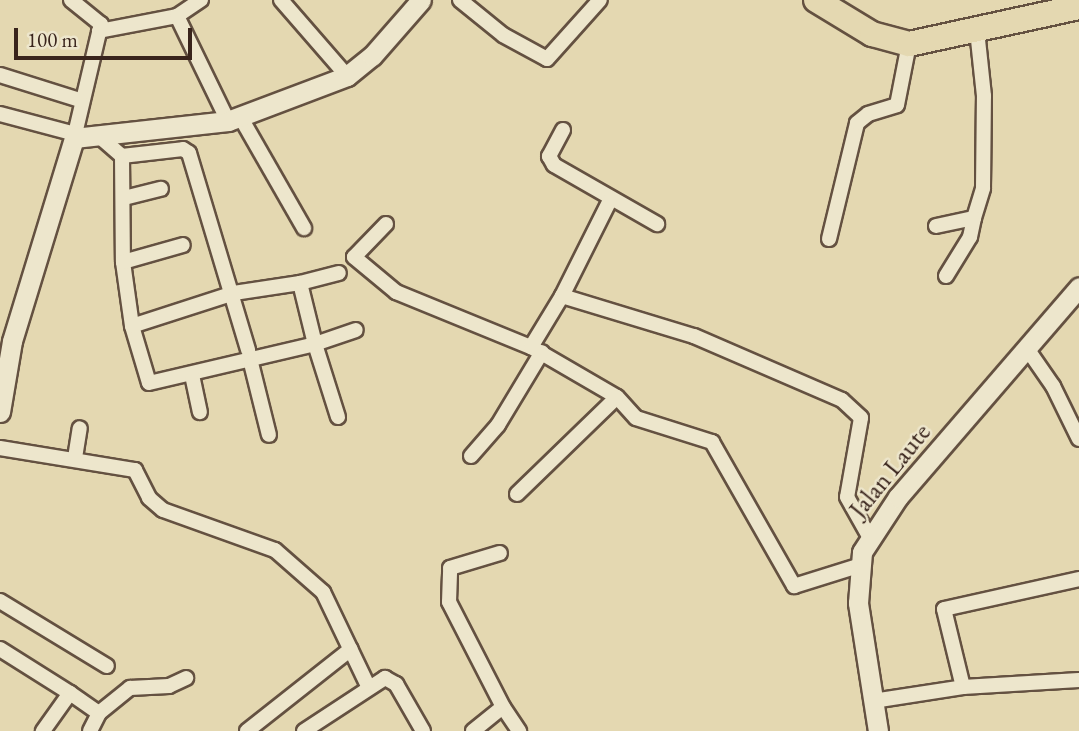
<!DOCTYPE html>
<style>
body{margin:0}
#map{position:relative;width:1079px;height:731px;overflow:hidden;background:#e4d8b1;font-family:"EB Garamond",serif}
div>[style]{position:absolute}
[style*='--x']{left:calc(var(--x)*1px);top:calc(var(--y)*1px);width:calc(var(--w)*1px);rotate:calc(var(--a)*1deg)}
.roads{filter:drop-shadow(2px 0 #645141) drop-shadow(-2px 0 #645141) drop-shadow(0 2px #645141) drop-shadow(0 -2px #645141)}
.street>*{height:14px;margin:-7px;padding:0 7px;transform-origin:7px;border-radius:7px;background:#ede6cc}
.secondary>*{height:19px;margin:-9.5px;padding:0 9.5px;transform-origin:9.5px;border-radius:9.5px;background:#ede6cc}
.highway>*{height:24px;margin:-12px;padding:0 12px;transform-origin:12px;border-radius:12px;background:#e4d8b1}
span{translate:-50% -50%;white-space:nowrap;text-align:center;line-height:1.15;-webkit-text-stroke:5px #ede6cc;paint-order:stroke}
.street-label{font-size:26px;color:#39241c}
.scale{position:absolute;left:14px;top:28px;width:178px;height:32px;box-sizing:border-box;border:4px solid #39241c;border-top:0;padding-left:9px;font-size:21px;line-height:24px;white-space:nowrap;color:#39241c;-webkit-text-stroke:5px #ede6cc;paint-order:stroke}
</style>
<div id="map">
<div class="roads">
<div class="street">
<div style="--x:71;--y:0;--w:38;--a:39"></div>
<div style="--x:101;--y:24;--w:117;--a:103.3"></div>
<div style="--x:281;--y:0;--w:101;--a:49"></div>
<div style="--x:460;--y:0;--w:55;--a:39.1"></div>
<div style="--x:503;--y:35;--w:50;--a:28.6"></div>
<div style="--x:547;--y:59;--w:79;--a:-48.1"></div>
<div style="--x:177;--y:16;--w:117;--a:64.1"></div>
<div style="--x:99;--y:31;--w:79;--a:-10.9"></div>
<div style="--x:177;--y:16;--w:29;--a:-34"></div>
<div style="--x:0;--y:75;--w:84;--a:17.4"></div>
<div style="--x:0;--y:114;--w:78;--a:14.9"></div>
<div style="--x:241;--y:118;--w:127;--a:60.2"></div>
<div style="--x:563;--y:130;--w:30;--a:118"></div>
<div style="--x:549;--y:156;--w:10;--a:61"></div>
<div style="--x:554;--y:165;--w:119;--a:29.8"></div>
<div style="--x:100;--y:137;--w:29;--a:41"></div>
<div style="--x:122;--y:156;--w:106;--a:89.5"></div>
<div style="--x:123;--y:262;--w:65;--a:82"></div>
<div style="--x:132;--y:326;--w:59;--a:73.4"></div>
<div style="--x:149;--y:383;--w:171;--a:-13.2"></div>
<div style="--x:315;--y:344;--w:63;--a:-103.8"></div>
<div style="--x:300;--y:283;--w:67;--a:171.4"></div>
<div style="--x:234;--y:293;--w:107;--a:162.1"></div>
<div style="--x:122;--y:156;--w:61;--a:-6.5"></div>
<div style="--x:183;--y:149;--w:7;--a:34"></div>
<div style="--x:189;--y:153;--w:206;--a:73.3"></div>
<div style="--x:124;--y:198;--w:38;--a:-14"></div>
<div style="--x:386;--y:224;--w:46;--a:134.1"></div>
<div style="--x:354;--y:257;--w:55;--a:39.8"></div>
<div style="--x:396;--y:292;--w:146;--a:22.2"></div>
<div style="--x:531;--y:347;--w:99;--a:30.2"></div>
<div style="--x:617;--y:397;--w:28;--a:48"></div>
<div style="--x:636;--y:418;--w:80;--a:17.5"></div>
<div style="--x:712;--y:442;--w:166;--a:60.3"></div>
<div style="--x:794;--y:586;--w:67;--a:-17.4"></div>
<div style="--x:936;--y:226;--w:39;--a:-12"></div>
<div style="--x:974;--y:218;--w:31;--a:-73"></div>
<div style="--x:983;--y:188;--w:92;--a:-89.4"></div>
<div style="--x:984;--y:96;--w:65;--a:-96.1"></div>
<div style="--x:829;--y:239;--w:119;--a:-76.4"></div>
<div style="--x:857;--y:123;--w:14;--a:-39"></div>
<div style="--x:868;--y:114;--w:30;--a:-17"></div>
<div style="--x:897;--y:105;--w:62;--a:-78.9"></div>
<div style="--x:123;--y:262;--w:62;--a:-15.8"></div>
<div style="--x:946;--y:276;--w:46;--a:-58.4"></div>
<div style="--x:970;--y:237;--w:19;--a:-78"></div>
<div style="--x:300;--y:283;--w:40;--a:-14.4"></div>
<div style="--x:562;--y:296;--w:107;--a:-63.4"></div>
<div style="--x:531;--y:347;--w:60;--a:-58.7"></div>
<div style="--x:562;--y:296;--w:138;--a:16.9"></div>
<div style="--x:694;--y:336;--w:161;--a:23.4"></div>
<div style="--x:842;--y:400;--w:26;--a:43"></div>
<div style="--x:861;--y:418;--w:80;--a:100"></div>
<div style="--x:847;--y:497;--w:45;--a:60.6"></div>
<div style="--x:1028;--y:350;--w:44;--a:55.2"></div>
<div style="--x:1053;--y:386;--w:59;--a:63.9"></div>
<div style="--x:251;--y:363;--w:74;--a:76"></div>
<div style="--x:192;--y:375;--w:38;--a:78"></div>
<div style="--x:338;--y:417;--w:77;--a:-107.5"></div>
<div style="--x:315;--y:344;--w:43;--a:-18.9"></div>
<div style="--x:0;--y:448;--w:137;--a:9.3"></div>
<div style="--x:135;--y:470;--w:31;--a:63"></div>
<div style="--x:149;--y:498;--w:18;--a:41"></div>
<div style="--x:163;--y:510;--w:119;--a:19.7"></div>
<div style="--x:275;--y:550;--w:64;--a:41.2"></div>
<div style="--x:323;--y:592;--w:104;--a:64.4"></div>
<div style="--x:471;--y:456;--w:41;--a:-48.9"></div>
<div style="--x:498;--y:425;--w:85;--a:-58.9"></div>
<div style="--x:75;--y:458;--w:30;--a:-81"></div>
<div style="--x:517;--y:494;--w:139;--a:-44.1"></div>
<div style="--x:0;--y:601;--w:125;--a:31.3"></div>
<div style="--x:0;--y:649;--w:83;--a:32.2"></div>
<div style="--x:70;--y:693;--w:47;--a:125.4"></div>
<div style="--x:963;--y:687;--w:116;--a:-3.5"></div>
<div style="--x:70;--y:693;--w:35;--a:35"></div>
<div style="--x:99;--y:713;--w:40;--a:-39"></div>
<div style="--x:130;--y:688;--w:39;--a:-3"></div>
<div style="--x:169;--y:686;--w:19;--a:-25"></div>
<div style="--x:873;--y:701;--w:91;--a:-8.8"></div>
<div style="--x:963;--y:687;--w:80;--a:-103.7"></div>
<div style="--x:944;--y:609;--w:138;--a:-12.5"></div>
<div style="--x:503;--y:707;--w:29;--a:56"></div>
<div style="--x:90;--y:731;--w:20;--a:-63"></div>
<div style="--x:247;--y:731;--w:132;--a:-38.3"></div>
<div style="--x:304;--y:731;--w:97;--a:-33.2"></div>
<div style="--x:385;--y:678;--w:13;--a:29"></div>
<div style="--x:396;--y:684;--w:54;--a:60.1"></div>
<div style="--x:473;--y:731;--w:38;--a:-39"></div>
<div style="--x:503;--y:707;--w:118;--a:-117.2"></div>
<div style="--x:449;--y:602;--w:34;--a:-88"></div>
<div style="--x:450;--y:568;--w:52;--a:-16.7"></div>
</div>
<div class="secondary">
<div style="--x:0;--y:412;--w:72;--a:-80.4"></div>
<div style="--x:12;--y:341;--w:212;--a:-73"></div>
<div style="--x:74;--y:138;--w:155;--a:-6.3"></div>
<div style="--x:228;--y:121;--w:127;--a:-20.7"></div>
<div style="--x:347;--y:76;--w:32;--a:-39"></div>
<div style="--x:372;--y:56;--w:74;--a:-48.8"></div>
<div style="--x:878;--y:731;--w:130;--a:-98.9"></div>
<div style="--x:858;--y:603;--w:51;--a:-85.5"></div>
<div style="--x:862;--y:552;--w:66;--a:-56.8"></div>
<div style="--x:898;--y:497;--w:277;--a:-49.2"></div>
</div>
<div class="highway">
<div style="--x:816;--y:0;--w:66;--a:31.3"></div>
<div style="--x:872;--y:34;--w:38;--a:15"></div>
<div style="--x:909;--y:44;--w:174;--a:-12.3"></div>
</div>
</div>
<div class="street-label">
<span style="left:890px;top:471px;rotate:-51deg">Jalan Laute</span>
</div>
<div class="scale">100 m</div>
</div>
